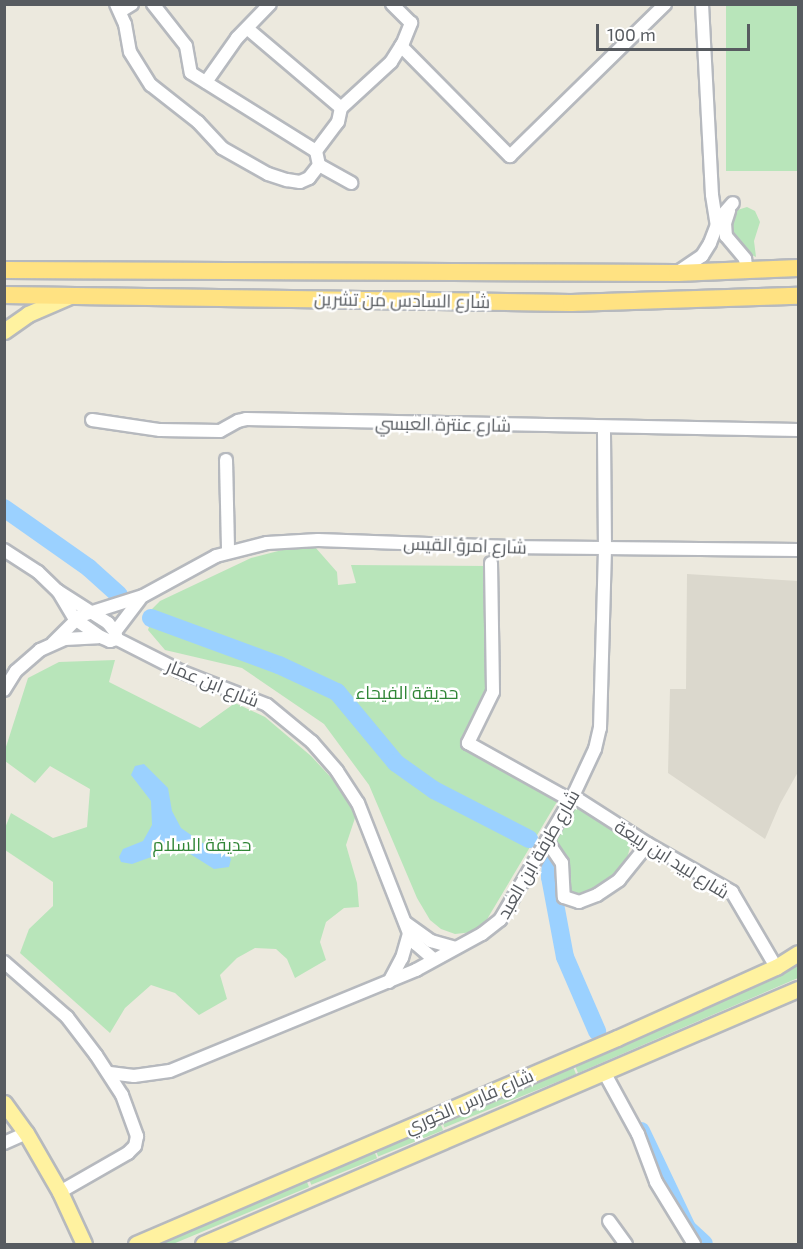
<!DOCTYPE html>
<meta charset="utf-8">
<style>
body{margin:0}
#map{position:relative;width:803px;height:1249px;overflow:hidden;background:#ece9de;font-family:"Exo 2",Cairo,sans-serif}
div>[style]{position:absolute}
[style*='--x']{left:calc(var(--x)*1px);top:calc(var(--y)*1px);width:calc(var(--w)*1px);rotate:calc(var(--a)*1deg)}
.education>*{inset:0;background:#dbd8cd}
.green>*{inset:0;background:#b8e5ba;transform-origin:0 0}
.water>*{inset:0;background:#9bd1ff}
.river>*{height:18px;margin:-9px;padding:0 9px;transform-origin:9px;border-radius:9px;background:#9bd1ff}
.roads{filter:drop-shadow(2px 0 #b6b9be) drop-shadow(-2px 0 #b6b9be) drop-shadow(0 2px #b6b9be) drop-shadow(0 -2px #b6b9be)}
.minor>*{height:12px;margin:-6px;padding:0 6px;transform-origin:6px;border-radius:6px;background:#fff}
.major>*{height:15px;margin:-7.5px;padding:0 7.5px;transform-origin:7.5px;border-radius:7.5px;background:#fff2a0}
.highway>*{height:16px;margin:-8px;padding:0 8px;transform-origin:8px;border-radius:8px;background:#ffe282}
span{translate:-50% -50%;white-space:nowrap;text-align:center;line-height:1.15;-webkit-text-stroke:5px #fff;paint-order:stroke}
.street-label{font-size:18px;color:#575b60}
.park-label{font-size:18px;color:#318637}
.frame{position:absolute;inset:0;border:6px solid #575b60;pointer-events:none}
.scale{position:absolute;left:596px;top:24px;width:154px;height:27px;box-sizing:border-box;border:3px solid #575b60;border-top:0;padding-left:8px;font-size:18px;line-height:21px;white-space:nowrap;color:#575b60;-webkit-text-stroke:4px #fff;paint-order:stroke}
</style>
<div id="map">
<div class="education">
<div style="clip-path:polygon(687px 574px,798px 581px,798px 772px,780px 804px,765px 839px,668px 773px,670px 689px,686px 689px)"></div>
</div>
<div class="green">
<div style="left:726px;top:5px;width:72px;height:166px"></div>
<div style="clip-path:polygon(747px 207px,755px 211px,760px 222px,754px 241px,756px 257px,737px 248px,729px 238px,731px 212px)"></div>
<div style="clip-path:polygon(315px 547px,337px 572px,338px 585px,356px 583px,351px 565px,487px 566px,485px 697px,460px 746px,558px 800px,486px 921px,473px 932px,455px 934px,441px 929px,430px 920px,417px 898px,369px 785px,324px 724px,242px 668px,165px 650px,148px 630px,150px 624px,280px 672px,325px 695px,331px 682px,272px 655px,162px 618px,151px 610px,160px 601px,251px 558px,286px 549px)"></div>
<div style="clip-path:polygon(115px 660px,109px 682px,200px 728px,235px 703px,265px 717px,311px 756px,337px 784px,356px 815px,346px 845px,357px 883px,359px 907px,344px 908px,326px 922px,320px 942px,326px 960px,295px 978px,287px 959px,276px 949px,255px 948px,237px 958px,220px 975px,227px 999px,199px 1015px,175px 993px,151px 985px,125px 1008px,110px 1033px,20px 953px,29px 929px,53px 906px,53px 882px,5px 850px,5px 828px,11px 813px,53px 838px,87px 827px,90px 789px,50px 766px,35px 783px,5px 761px,5px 750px,28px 678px,59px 662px)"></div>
<div style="clip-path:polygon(575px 806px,631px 843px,624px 871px,588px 896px,569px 897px,553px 847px)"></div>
<div style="clip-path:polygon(798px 961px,798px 978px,578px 1073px,574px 1063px,722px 1001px,777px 975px)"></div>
<div style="left:572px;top:1064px;width:11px;height:142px;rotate:68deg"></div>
<div style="left:439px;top:1120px;width:11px;height:70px;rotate:68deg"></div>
<div style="left:373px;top:1148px;width:11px;height:71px;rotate:68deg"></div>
<div style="clip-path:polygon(305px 1177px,309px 1187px,173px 1244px,166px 1244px,163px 1238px)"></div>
</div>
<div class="water">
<div style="clip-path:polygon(144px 764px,168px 788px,172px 811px,181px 828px,207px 846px,225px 850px,231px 859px,229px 867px,214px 869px,187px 852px,165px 852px,132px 864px,121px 862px,119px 857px,123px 849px,143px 841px,152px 825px,151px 801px,131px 775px,135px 766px)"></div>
</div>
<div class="river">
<div style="--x:4;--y:508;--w:104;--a:35.2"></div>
<div style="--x:89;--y:568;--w:40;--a:42"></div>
<div style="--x:151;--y:618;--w:136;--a:20.2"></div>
<div style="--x:279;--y:665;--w:64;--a:25"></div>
<div style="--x:337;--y:692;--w:92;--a:50.3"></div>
<div style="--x:396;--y:763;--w:47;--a:35.4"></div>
<div style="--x:434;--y:790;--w:107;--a:27.3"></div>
<div style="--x:551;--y:862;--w:15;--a:94"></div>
<div style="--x:550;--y:877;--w:81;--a:79.4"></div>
<div style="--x:565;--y:957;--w:81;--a:66.6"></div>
<div style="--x:641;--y:1131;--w:107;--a:64.6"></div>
<div style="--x:687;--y:1228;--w:23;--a:43"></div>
</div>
<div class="roads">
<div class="minor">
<div style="--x:116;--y:4;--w:22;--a:66"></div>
<div style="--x:125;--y:24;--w:28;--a:80"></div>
<div style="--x:130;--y:52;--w:39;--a:58"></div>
<div style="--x:151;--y:85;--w:60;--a:38.2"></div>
<div style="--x:198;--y:122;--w:35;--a:47"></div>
<div style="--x:222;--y:148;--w:53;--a:29.5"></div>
<div style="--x:268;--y:174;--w:20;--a:18"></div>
<div style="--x:287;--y:180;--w:13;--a:9"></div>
<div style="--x:300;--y:182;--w:10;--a:-24"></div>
<div style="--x:309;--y:178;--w:16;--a:-52"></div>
<div style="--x:153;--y:4;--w:53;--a:51.8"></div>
<div style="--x:186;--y:46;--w:27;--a:80"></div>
<div style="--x:191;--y:73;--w:147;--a:32"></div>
<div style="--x:316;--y:151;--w:14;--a:78"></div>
<div style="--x:319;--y:165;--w:37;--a:29"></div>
<div style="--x:702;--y:4;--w:191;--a:87"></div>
<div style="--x:712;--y:195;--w:30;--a:81"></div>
<div style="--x:121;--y:11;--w:13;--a:-32"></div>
<div style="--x:248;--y:29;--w:122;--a:40.3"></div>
<div style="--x:401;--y:46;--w:155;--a:45.3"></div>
<div style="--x:510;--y:156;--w:217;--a:-44.4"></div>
<div style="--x:206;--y:82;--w:54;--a:-54.8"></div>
<div style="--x:237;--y:38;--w:47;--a:-45.9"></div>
<div style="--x:316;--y:151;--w:36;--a:-53"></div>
<div style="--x:338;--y:122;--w:14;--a:-78"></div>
<div style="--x:341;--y:108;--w:68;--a:-42.6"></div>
<div style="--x:391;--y:62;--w:22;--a:-58"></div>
<div style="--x:403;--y:43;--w:22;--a:-68"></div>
<div style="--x:411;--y:23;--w:27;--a:-135"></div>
<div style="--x:729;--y:211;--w:13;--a:108"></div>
<div style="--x:725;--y:223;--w:13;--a:86"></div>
<div style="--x:726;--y:236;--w:30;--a:50"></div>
<div style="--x:745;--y:259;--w:11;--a:80"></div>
<div style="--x:678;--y:272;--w:29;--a:-34"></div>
<div style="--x:702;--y:256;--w:15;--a:-58"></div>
<div style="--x:710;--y:243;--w:26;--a:-69"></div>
<div style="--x:719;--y:219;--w:21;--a:-49"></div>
<div style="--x:92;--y:420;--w:69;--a:8.4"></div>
<div style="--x:160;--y:430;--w:60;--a:1"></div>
<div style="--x:220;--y:431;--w:21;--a:-29"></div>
<div style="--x:238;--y:421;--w:8;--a:-14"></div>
<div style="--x:246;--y:419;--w:552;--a:1.14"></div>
<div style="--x:226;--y:460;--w:91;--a:88.7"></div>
<div style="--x:4;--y:550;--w:40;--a:32.9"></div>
<div style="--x:38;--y:572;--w:28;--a:44"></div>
<div style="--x:58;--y:591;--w:59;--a:32.6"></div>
<div style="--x:108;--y:623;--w:11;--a:52"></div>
<div style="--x:115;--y:632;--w:7;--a:74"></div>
<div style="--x:491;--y:563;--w:129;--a:89.1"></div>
<div style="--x:493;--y:692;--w:57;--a:116.1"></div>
<div style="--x:468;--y:743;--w:117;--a:29.2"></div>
<div style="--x:58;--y:591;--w:33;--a:59"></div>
<div style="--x:75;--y:619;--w:32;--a:35"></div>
<div style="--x:101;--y:637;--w:10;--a:24"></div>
<div style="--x:110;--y:641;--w:7;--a:-16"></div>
<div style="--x:117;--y:639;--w:71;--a:26.9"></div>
<div style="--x:180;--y:671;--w:93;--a:21.3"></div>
<div style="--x:267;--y:705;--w:58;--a:39.4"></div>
<div style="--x:312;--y:742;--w:38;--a:49"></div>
<div style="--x:337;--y:771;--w:38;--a:57"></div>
<div style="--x:358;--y:803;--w:140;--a:68.6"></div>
<div style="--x:409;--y:933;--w:13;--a:58"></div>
<div style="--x:416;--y:944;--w:23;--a:41"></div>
<div style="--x:115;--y:632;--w:41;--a:-52.9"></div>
<div style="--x:53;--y:643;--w:38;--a:-45"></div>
<div style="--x:80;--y:616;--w:66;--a:-17.6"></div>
<div style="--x:143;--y:596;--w:83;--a:-28.7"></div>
<div style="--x:216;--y:556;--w:53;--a:-14.3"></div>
<div style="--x:267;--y:543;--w:51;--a:-3.4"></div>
<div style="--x:318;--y:540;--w:187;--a:2.1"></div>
<div style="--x:505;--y:547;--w:293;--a:0.6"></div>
<div style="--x:4;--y:690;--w:22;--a:-58"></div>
<div style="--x:16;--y:671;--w:32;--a:-41"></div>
<div style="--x:40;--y:650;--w:27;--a:-24"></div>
<div style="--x:65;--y:639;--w:33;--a:-3"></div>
<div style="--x:573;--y:796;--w:89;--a:32.6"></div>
<div style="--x:648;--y:844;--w:97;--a:29.7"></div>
<div style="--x:732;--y:892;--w:87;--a:59.6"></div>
<div style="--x:547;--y:841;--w:27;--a:56"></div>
<div style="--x:562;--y:863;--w:34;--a:87"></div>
<div style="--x:564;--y:897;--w:16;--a:18"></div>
<div style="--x:579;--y:902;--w:19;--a:-21"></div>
<div style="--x:597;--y:895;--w:27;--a:-34"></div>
<div style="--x:619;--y:880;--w:46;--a:-51.1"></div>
<div style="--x:406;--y:923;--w:31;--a:36"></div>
<div style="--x:431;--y:941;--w:25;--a:16"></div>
<div style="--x:4;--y:962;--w:84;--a:41.1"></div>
<div style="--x:67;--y:1017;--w:48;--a:52.7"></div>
<div style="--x:96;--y:1055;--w:48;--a:57"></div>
<div style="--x:122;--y:1095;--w:44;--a:69.9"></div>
<div style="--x:137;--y:1136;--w:10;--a:101"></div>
<div style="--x:135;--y:1146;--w:10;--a:135"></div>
<div style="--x:128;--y:1153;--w:78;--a:150.2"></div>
<div style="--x:389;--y:982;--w:27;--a:-62"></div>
<div style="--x:402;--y:958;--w:26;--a:-74"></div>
<div style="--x:604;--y:1072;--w:71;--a:61.3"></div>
<div style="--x:638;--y:1134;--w:51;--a:69.4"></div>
<div style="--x:656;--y:1182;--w:73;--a:58.5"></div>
<div style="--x:110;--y:1073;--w:24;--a:7"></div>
<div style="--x:134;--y:1076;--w:36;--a:-8"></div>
<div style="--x:170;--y:1071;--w:266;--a:-22.3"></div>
<div style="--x:416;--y:970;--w:75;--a:-28.6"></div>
<div style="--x:482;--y:934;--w:23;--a:-38"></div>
<div style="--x:500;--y:920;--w:144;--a:-59.5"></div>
<div style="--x:573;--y:796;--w:52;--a:-64.9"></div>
<div style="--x:595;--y:749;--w:22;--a:-77"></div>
<div style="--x:600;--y:728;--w:179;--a:-88.4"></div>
<div style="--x:605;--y:549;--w:121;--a:-90.5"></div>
<div style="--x:4;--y:1143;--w:24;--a:-24"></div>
<div style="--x:609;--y:1221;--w:29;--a:54"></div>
</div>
<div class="major">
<div style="--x:4;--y:331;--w:29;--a:-35"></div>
<div style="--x:28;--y:314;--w:46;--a:-23.2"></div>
<div style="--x:4;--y:1103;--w:37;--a:54"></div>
<div style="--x:26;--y:1133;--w:68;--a:60"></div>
<div style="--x:60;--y:1192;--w:57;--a:65.2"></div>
<div style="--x:136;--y:1244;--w:523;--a:-23.18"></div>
<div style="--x:617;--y:1038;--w:174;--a:-24.1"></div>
<div style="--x:776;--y:967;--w:26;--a:-32"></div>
<div style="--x:203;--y:1244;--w:647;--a:-23.2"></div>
</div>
<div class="highway">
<div style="--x:4;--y:270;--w:673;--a:0.26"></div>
<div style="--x:677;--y:273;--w:121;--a:-2.4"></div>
<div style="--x:4;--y:295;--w:567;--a:0.81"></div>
<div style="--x:571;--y:303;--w:227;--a:-1.8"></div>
</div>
</div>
<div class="street-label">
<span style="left:402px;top:300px;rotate:1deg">شارع السادس من تشرين</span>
<span style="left:443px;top:424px;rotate:1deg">شارع عنترة العبسي</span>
<span style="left:465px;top:545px;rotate:2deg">شارع امرؤ القيس</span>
<span style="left:213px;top:683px;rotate:22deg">شارع ابن عمار</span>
<span style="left:538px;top:854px;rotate:-60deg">شارع طرفة ابن العبد</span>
<span style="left:672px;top:859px;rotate:32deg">شارع لبيد ابن ربيعة</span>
<span style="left:469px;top:1101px;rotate:-23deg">شارع فارس الخوري</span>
</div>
<div class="park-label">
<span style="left:407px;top:692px">حديقة الفيحاء</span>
<span style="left:202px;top:844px">حديقة السلام</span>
</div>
<div class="frame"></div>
<div class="scale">100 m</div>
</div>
